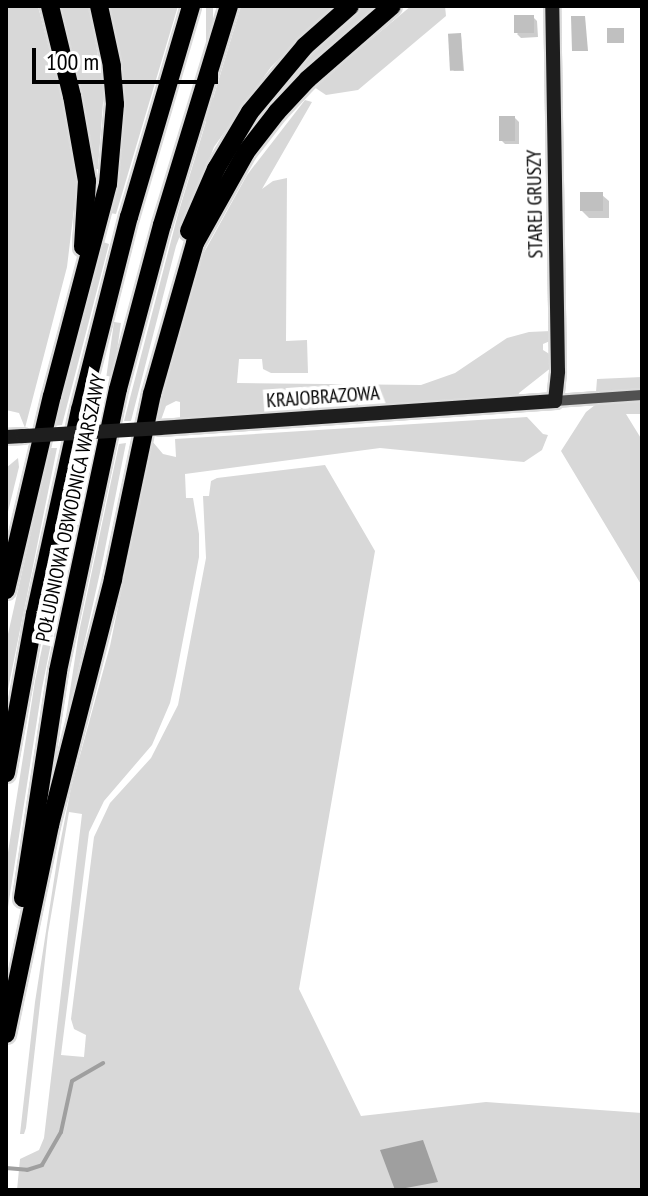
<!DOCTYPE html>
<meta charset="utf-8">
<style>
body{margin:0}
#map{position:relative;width:648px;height:1196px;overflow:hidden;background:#fff;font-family:"PT Sans Narrow",sans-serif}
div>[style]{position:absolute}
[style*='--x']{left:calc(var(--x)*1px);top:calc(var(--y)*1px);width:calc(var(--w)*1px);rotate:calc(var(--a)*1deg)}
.green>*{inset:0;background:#d8d8d8;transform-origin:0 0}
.water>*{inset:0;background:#9f9f9f}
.shadow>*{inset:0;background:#0003}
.stream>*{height:4px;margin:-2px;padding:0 2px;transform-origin:2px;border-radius:2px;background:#9f9f9f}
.building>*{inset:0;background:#c0c0c0;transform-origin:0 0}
.roads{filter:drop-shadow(2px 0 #dbdbdb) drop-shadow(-2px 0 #dbdbdb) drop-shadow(0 2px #dbdbdb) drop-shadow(0 -2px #dbdbdb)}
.street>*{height:10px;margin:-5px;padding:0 5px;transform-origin:5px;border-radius:5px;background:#515151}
.secondary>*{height:14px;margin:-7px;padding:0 7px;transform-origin:7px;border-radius:7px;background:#1e1e1e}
.highway>*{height:18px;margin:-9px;padding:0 9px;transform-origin:9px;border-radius:9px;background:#000}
.secondary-bridge>*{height:14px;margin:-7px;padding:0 7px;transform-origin:7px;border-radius:7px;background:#1e1e1e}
span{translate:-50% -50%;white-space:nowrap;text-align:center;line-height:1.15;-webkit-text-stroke:8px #fff;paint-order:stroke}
.street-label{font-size:20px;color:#000}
.frame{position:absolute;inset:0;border:8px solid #000;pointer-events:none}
.scale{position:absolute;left:32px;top:48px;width:186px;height:36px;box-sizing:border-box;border:4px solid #000;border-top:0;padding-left:10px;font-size:24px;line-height:28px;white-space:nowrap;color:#000;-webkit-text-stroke:6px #fff;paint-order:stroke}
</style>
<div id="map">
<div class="green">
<div style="clip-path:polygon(6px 6px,38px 6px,68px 122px,77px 184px,67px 267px,25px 428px,19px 413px,6px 410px)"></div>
<div style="clip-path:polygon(59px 6px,89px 6px,90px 11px,104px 90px,98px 169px,93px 170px,83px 102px)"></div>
<div style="clip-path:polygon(108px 6px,178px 6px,116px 214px,110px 213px,124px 101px,121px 59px)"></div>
<div style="left:206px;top:6px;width:7px;height:123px"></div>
<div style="clip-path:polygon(241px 6px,335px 6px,271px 67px,214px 147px,176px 246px,131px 421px,124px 421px,178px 214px)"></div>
<div style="clip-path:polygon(362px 6px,379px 6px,234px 153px,296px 67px)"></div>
<div style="clip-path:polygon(411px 6px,445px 6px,446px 16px,358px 90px,326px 95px,314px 87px)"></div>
<div style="clip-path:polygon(305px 100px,312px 102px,262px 189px,273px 181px,287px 178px,286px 341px,307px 340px,308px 373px,271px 373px,263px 369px,262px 359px,239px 359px,237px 383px,421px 385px,455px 373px,507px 338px,529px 332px,551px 331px,550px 341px,543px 344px,543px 350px,551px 355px,552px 367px,519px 393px,518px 398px,180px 419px,180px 402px,176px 401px,166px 406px,161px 420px,156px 420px,202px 256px,247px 175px)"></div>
<div style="clip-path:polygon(103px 242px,109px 244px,62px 425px,54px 426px)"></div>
<div style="left:114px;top:322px;width:7px;height:104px;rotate:8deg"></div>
<div style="clip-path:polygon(642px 377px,642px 414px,626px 414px,642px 440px,642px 586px,561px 451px,586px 412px,595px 405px,597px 379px)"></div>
<div style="clip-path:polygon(527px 417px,543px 434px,548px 435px,542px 450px,524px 462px,380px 448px,185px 474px,186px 498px,193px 498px,199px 534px,199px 557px,176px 676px,170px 703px,152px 745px,104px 801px,89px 832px,61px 1055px,84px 1057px,86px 1035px,74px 1029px,71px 1019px,94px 837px,110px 803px,151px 758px,178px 705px,206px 558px,203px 496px,209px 496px,211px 481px,217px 478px,325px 465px,375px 551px,299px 989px,361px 1116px,486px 1102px,642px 1113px,642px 1190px,17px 1190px,20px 1159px,39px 1150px,44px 1138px,82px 814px,69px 812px,48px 933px,26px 1128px,24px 1134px,20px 1134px,35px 1002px,58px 854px,71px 788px,110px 646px,152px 441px,163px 454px,176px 457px,175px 439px)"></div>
<div style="clip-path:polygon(126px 443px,103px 559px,62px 743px,79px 632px,119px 444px)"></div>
<div style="clip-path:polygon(91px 445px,42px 688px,6px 920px,6px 865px,35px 681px,85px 446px)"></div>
<div style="clip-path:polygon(50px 448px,57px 448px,6px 699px,6px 643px)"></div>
<div style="clip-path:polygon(18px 458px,19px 467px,6px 520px,6px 468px)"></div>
</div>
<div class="water">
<div style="clip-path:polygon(423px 1140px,438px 1182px,395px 1190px,380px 1150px)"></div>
</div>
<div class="shadow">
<div style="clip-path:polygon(533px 17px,537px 21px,538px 37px,521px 38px,517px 34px)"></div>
<div style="clip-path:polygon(461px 35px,464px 71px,454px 71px,453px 70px)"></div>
<div style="clip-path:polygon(515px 118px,519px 122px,519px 144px,505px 144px,501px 140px)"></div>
<div style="clip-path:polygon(602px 195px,609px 201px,609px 218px,589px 218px,582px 211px)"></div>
</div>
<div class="stream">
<div style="--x:6;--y:1168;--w:21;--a:5"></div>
<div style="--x:27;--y:1170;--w:16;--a:-18"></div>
<div style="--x:42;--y:1165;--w:38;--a:-60"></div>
<div style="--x:61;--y:1132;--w:52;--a:-77.8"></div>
<div style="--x:72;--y:1081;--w:36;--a:-30"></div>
</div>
<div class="building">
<div style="left:534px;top:15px;width:18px;height:20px;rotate:90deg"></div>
<div style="clip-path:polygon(571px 16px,585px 16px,588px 51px,572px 51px)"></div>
<div style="left:624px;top:28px;width:15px;height:17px;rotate:90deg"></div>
<div style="left:461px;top:33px;width:37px;height:13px;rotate:87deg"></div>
<div style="left:499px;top:116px;width:16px;height:25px"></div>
<div style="left:603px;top:192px;width:19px;height:23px;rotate:90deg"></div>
</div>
<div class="roads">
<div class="street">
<div style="--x:555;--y:401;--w:87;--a:-3.9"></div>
</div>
<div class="secondary">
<div style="--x:160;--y:428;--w:396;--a:-3.9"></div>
<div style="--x:555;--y:401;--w:30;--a:-84"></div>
<div style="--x:558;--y:371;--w:365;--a:-90.9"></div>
<div style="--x:6;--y:437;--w:17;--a:-3"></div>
</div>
<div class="highway">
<div style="--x:50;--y:6;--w:93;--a:76.3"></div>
<div style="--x:72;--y:96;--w:86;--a:80"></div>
<div style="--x:87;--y:181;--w:66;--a:93.5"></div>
<div style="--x:189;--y:231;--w:68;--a:-66.5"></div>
<div style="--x:216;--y:169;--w:66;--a:-59.2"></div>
<div style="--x:250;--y:112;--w:86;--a:-50.2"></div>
<div style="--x:305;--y:46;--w:60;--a:-41.6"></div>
<div style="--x:6;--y:590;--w:199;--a:-76.7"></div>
<div style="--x:52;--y:396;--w:219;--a:-75.2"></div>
<div style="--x:108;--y:184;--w:80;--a:-85"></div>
<div style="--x:115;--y:104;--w:38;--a:-95"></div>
<div style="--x:112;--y:66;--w:61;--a:-102.2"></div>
<div style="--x:6;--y:773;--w:162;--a:-79.7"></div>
<div style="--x:35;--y:614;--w:209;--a:-77.6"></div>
<div style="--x:80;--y:410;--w:199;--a:-75.8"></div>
<div style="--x:129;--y:217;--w:220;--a:-73.6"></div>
<div style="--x:23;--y:898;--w:230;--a:-81.2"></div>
<div style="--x:58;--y:671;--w:288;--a:-78"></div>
<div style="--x:118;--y:389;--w:170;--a:-75"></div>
<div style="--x:162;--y:225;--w:229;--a:-73"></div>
<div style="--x:6;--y:1034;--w:214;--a:-78.1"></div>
<div style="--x:50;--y:825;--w:254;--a:-75.6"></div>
<div style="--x:113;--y:579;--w:189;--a:-78.1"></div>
<div style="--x:152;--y:394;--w:157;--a:-74.1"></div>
<div style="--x:195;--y:243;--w:104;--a:-60.7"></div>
<div style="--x:246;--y:152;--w:51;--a:-52.2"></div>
<div style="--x:277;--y:112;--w:45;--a:-46.8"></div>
<div style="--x:308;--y:79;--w:111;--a:-41"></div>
</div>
</div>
<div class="secondary-bridge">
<div style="--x:23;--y:436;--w:137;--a:-3.3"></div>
</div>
<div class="street-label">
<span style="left:535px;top:204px;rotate:-91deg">STAREJ GRUSZY</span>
<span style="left:323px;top:397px;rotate:-4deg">KRAJOBRAZOWA</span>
<span style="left:71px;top:508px;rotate:-78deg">POŁUDNIOWA OBWODNICA WARSZAWY</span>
</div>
<div class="frame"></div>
<div class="scale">100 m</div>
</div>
